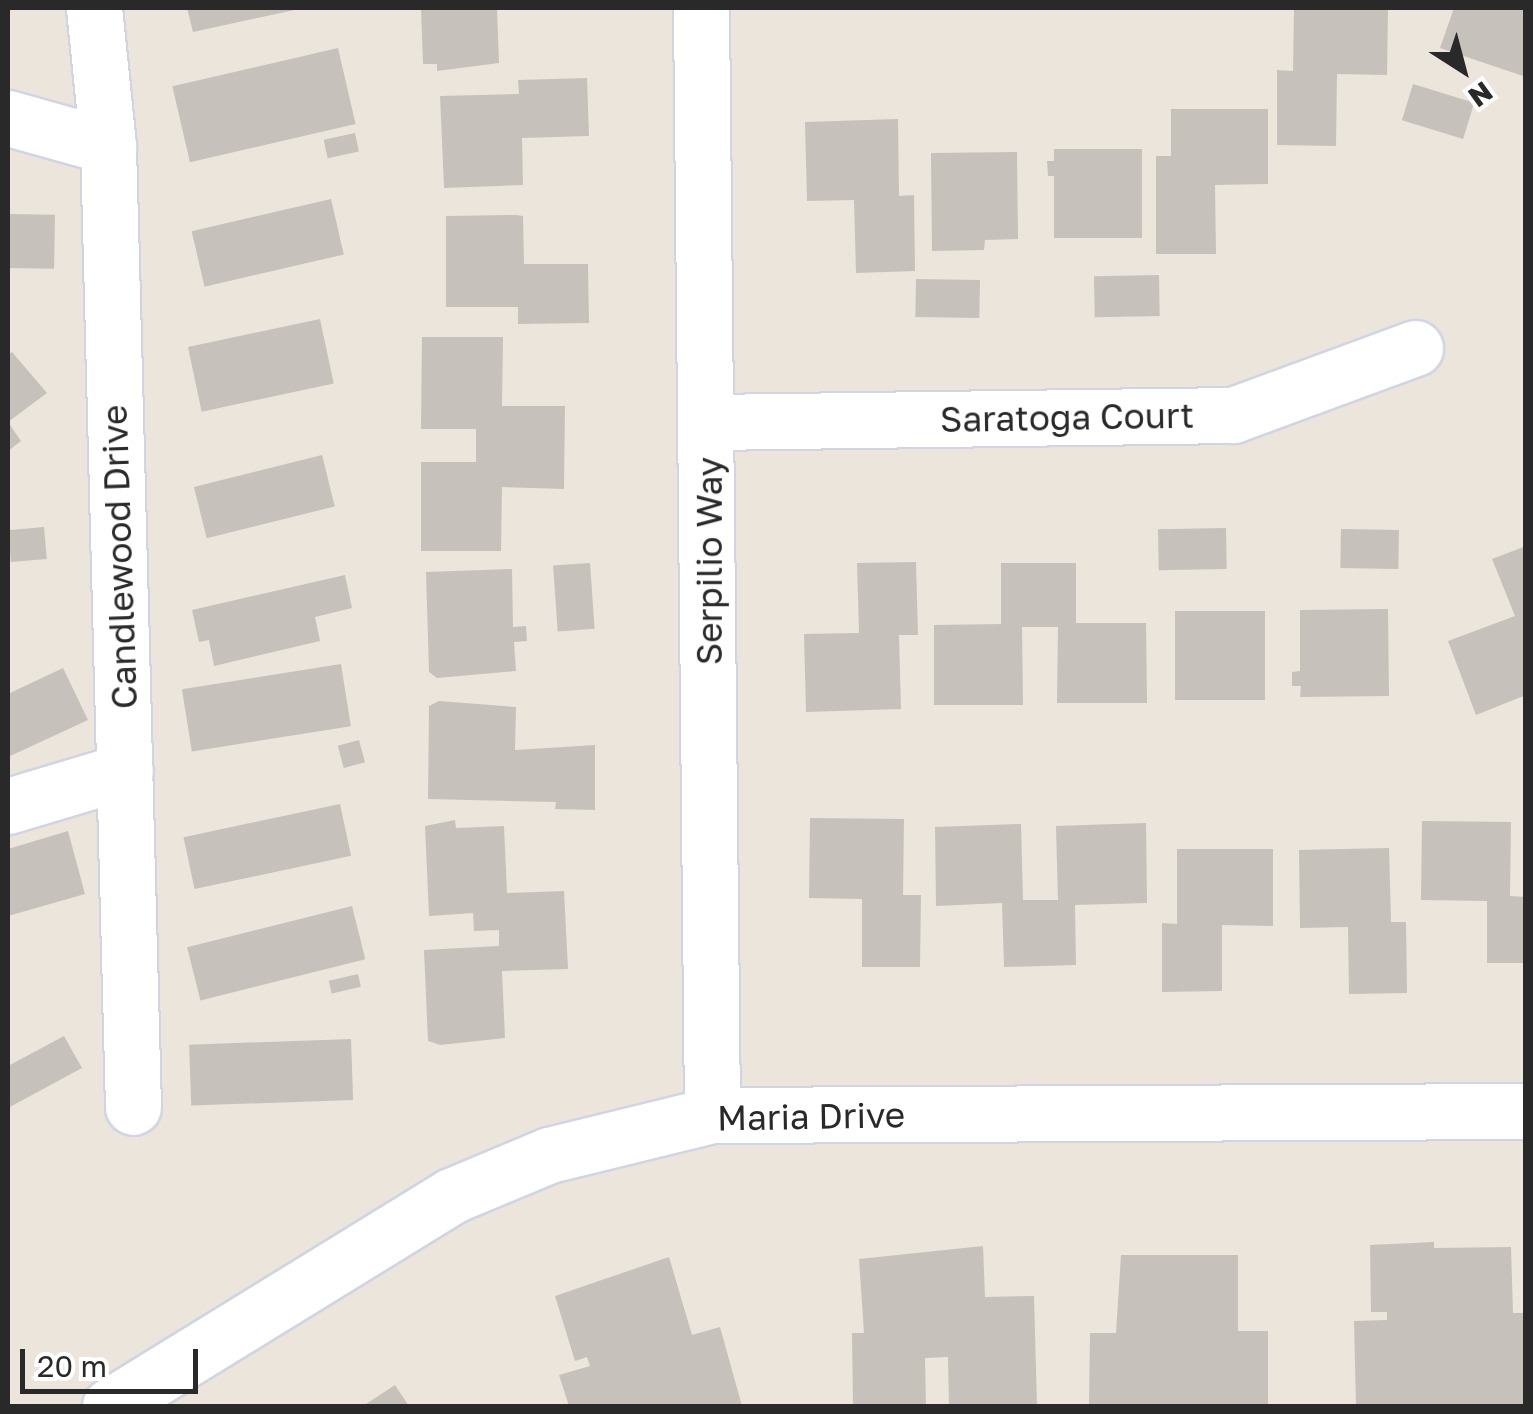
<!DOCTYPE html>
<style>
body{margin:0}
#map{position:relative;width:1533px;height:1414px;overflow:hidden;background:#ebe5dc;font-family:"Golos Text",sans-serif}
div>[style]{position:absolute}
[style*='--x']{left:calc(var(--x)*1px);top:calc(var(--y)*1px);width:calc(var(--w)*1px);rotate:calc(var(--a)*1deg)}
.building>*{inset:0;background:#c6c1bb;transform-origin:0 0}
.roads{filter:drop-shadow(2px 0 #d1d4e2) drop-shadow(-2px 0 #d1d4e2) drop-shadow(0 2px #d1d4e2) drop-shadow(0 -2px #d1d4e2)}
.minor>*{height:55px;margin:-27.5px;padding:0 27.5px;transform-origin:27.5px;border-radius:27.5px;background:#fff}
span{translate:-50% -50%;white-space:nowrap;text-align:center;line-height:1.15;-webkit-text-stroke:10px #fff;paint-order:stroke}
.street-label{font-size:35px;color:#292929}
.frame{position:absolute;inset:0;border:10px solid #292929;pointer-events:none}
.north{position:absolute;left:1413px;top:20px;width:100px;height:100px;-webkit-text-stroke:8px #fff;paint-order:stroke;rotate:144deg;font-size:28px;font-weight:700;line-height:40px;text-align:center;color:#292929}
.north::after{content:'';display:block;margin:auto;width:35px;height:45px;background:#292929;clip-path:polygon(50% 0,100% 100%,50% 72%,0 100%)}
.scale{position:absolute;left:20px;top:1349px;width:178px;height:45px;box-sizing:border-box;border:5px solid #292929;border-top:0;padding-left:12px;font-size:30px;line-height:35px;white-space:nowrap;color:#292929;-webkit-text-stroke:8px #fff;paint-order:stroke}
</style>
<div id="map">
<div class="building">
<div style="clip-path:polygon(187px 8px,299px 8px,299px 9px,193px 32px)"></div>
<div style="clip-path:polygon(421px 8px,497px 8px,499px 63px,437px 71px,437px 64px,423px 64px)"></div>
<div style="clip-path:polygon(1294px 8px,1388px 8px,1387px 75px,1337px 74px,1336px 146px,1277px 145px,1277px 70px,1293px 71px)"></div>
<div style="clip-path:polygon(1454px 8px,1526px 8px,1526px 77px,1440px 48px)"></div>
<div style="left:338px;top:48px;width:78px;height:170px;rotate:77deg"></div>
<div style="clip-path:polygon(587px 78px,589px 136px,522px 138px,523px 185px,444px 188px,440px 96px,519px 94px,518px 80px)"></div>
<div style="left:1413px;top:84px;width:64px;height:38px;rotate:17deg"></div>
<div style="clip-path:polygon(1171px 109px,1268px 109px,1268px 184px,1215px 185px,1216px 254px,1156px 254px,1156px 156px,1171px 156px)"></div>
<div style="clip-path:polygon(898px 119px,899px 196px,914px 195px,915px 271px,856px 273px,854px 200px,807px 201px,805px 122px)"></div>
<div style="left:355px;top:133px;width:19px;height:32px;rotate:78deg"></div>
<div style="clip-path:polygon(1054px 149px,1142px 149px,1142px 238px,1054px 238px,1054px 176px,1048px 176px,1047px 161px,1054px 161px)"></div>
<div style="clip-path:polygon(1017px 152px,1018px 239px,985px 240px,984px 250px,932px 251px,931px 153px)"></div>
<div style="left:331px;top:199px;width:57px;height:143px;rotate:77deg"></div>
<div style="left:8px;top:214px;width:47px;height:54px;rotate:1deg"></div>
<div style="clip-path:polygon(516px 215px,523px 216px,524px 264px,588px 264px,589px 323px,518px 324px,518px 307px,446px 307px,446px 216px)"></div>
<div style="left:1159px;top:275px;width:41px;height:65px;rotate:89deg"></div>
<div style="left:916px;top:279px;width:64px;height:38px;rotate:1deg"></div>
<div style="left:320px;top:319px;width:66px;height:135px;rotate:78deg"></div>
<div style="clip-path:polygon(422px 337px,503px 337px,502px 406px,565px 406px,564px 489px,502px 487px,501px 551px,421px 551px,421px 462px,476px 462px,476px 429px,421px 429px)"></div>
<div style="clip-path:polygon(12px 352px,47px 393px,8px 422px,21px 441px,8px 451px,8px 355px)"></div>
<div style="left:322px;top:455px;width:53px;height:132px;rotate:76deg"></div>
<div style="left:44px;top:527px;width:32px;height:36px;rotate:85deg"></div>
<div style="left:1226px;top:528px;width:41px;height:68px;rotate:89deg"></div>
<div style="left:1341px;top:529px;width:58px;height:39px;rotate:1deg"></div>
<div style="clip-path:polygon(1526px 546px,1526px 695px,1476px 715px,1448px 641px,1515px 616px,1492px 559px)"></div>
<div style="clip-path:polygon(916px 562px,918px 635px,899px 635px,901px 709px,806px 712px,804px 634px,859px 633px,857px 563px)"></div>
<div style="left:590px;top:563px;width:66px;height:37px;rotate:86deg"></div>
<div style="clip-path:polygon(1001px 563px,1076px 563px,1076px 623px,1146px 623px,1147px 703px,1057px 703px,1058px 627px,1022px 627px,1023px 705px,934px 705px,934px 625px,1001px 624px)"></div>
<div style="clip-path:polygon(512px 569px,513px 627px,526px 626px,527px 641px,514px 642px,516px 671px,437px 678px,429px 672px,426px 572px)"></div>
<div style="clip-path:polygon(345px 575px,352px 608px,315px 617px,320px 641px,214px 666px,209px 640px,199px 642px,192px 610px)"></div>
<div style="clip-path:polygon(1388px 609px,1389px 696px,1300px 697px,1301px 686px,1292px 686px,1292px 672px,1300px 671px,1300px 610px)"></div>
<div style="left:1175px;top:611px;width:90px;height:89px"></div>
<div style="left:341px;top:664px;width:63px;height:161px;rotate:81deg"></div>
<div style="clip-path:polygon(63px 668px,88px 720px,8px 757px,8px 694px)"></div>
<div style="clip-path:polygon(439px 701px,516px 707px,515px 750px,595px 745px,595px 810px,555px 809px,556px 802px,428px 799px,429px 706px)"></div>
<div style="left:359px;top:740px;width:23px;height:22px;rotate:75deg"></div>
<div style="left:340px;top:804px;width:53px;height:160px;rotate:78deg"></div>
<div style="clip-path:polygon(810px 818px,904px 819px,903px 895px,921px 895px,920px 967px,862px 967px,862px 899px,809px 898px)"></div>
<div style="clip-path:polygon(455px 820px,456px 828px,504px 826px,507px 893px,564px 891px,568px 969px,502px 971px,505px 1038px,440px 1045px,428px 1041px,424px 950px,499px 946px,499px 930px,474px 931px,473px 913px,429px 916px,425px 826px)"></div>
<div style="clip-path:polygon(1422px 821px,1511px 822px,1510px 896px,1526px 897px,1526px 963px,1487px 963px,1487px 901px,1421px 900px)"></div>
<div style="clip-path:polygon(1146px 823px,1147px 903px,1075px 905px,1076px 965px,1004px 967px,1002px 903px,936px 906px,935px 827px,1021px 824px,1023px 900px,1058px 900px,1056px 826px)"></div>
<div style="clip-path:polygon(68px 831px,85px 894px,8px 916px,8px 849px)"></div>
<div style="clip-path:polygon(1389px 848px,1391px 922px,1406px 922px,1407px 993px,1349px 994px,1348px 927px,1300px 928px,1299px 850px)"></div>
<div style="clip-path:polygon(1177px 849px,1273px 849px,1273px 926px,1222px 925px,1222px 991px,1162px 992px,1162px 923px,1177px 924px)"></div>
<div style="left:352px;top:906px;width:55px;height:170px;rotate:76deg"></div>
<div style="left:358px;top:974px;width:13px;height:30px;rotate:77deg"></div>
<div style="clip-path:polygon(64px 1036px,82px 1068px,8px 1108px,8px 1066px)"></div>
<div style="left:351px;top:1039px;width:61px;height:162px;rotate:88deg"></div>
<div style="clip-path:polygon(1434px 1242px,1434px 1248px,1511px 1247px,1513px 1313px,1526px 1313px,1526px 1406px,1356px 1406px,1354px 1321px,1387px 1320px,1387px 1312px,1371px 1312px,1370px 1245px)"></div>
<div style="clip-path:polygon(983px 1246px,985px 1297px,1034px 1296px,1037px 1406px,949px 1406px,948px 1357px,925px 1358px,926px 1406px,853px 1406px,852px 1333px,864px 1333px,859px 1259px)"></div>
<div style="clip-path:polygon(1121px 1255px,1238px 1255px,1238px 1331px,1268px 1331px,1268px 1406px,1089px 1406px,1090px 1333px,1116px 1333px)"></div>
<div style="clip-path:polygon(669px 1257px,692px 1335px,720px 1327px,742px 1406px,569px 1406px,559px 1375px,590px 1366px,587px 1357px,575px 1361px,555px 1296px)"></div>
<div style="clip-path:polygon(395px 1385px,409px 1406px,363px 1406px)"></div>
</div>
<div class="roads">
<div class="minor">
<div style="--x:94;--y:8;--w:139;--a:84.2"></div>
<div style="--x:108;--y:146;--w:961;--a:88.51"></div>
<div style="--x:701;--y:8;--w:1107;--a:89.43"></div>
<div style="--x:8;--y:118;--w:104;--a:15.6"></div>
<div style="--x:708;--y:422;--w:525;--a:-0.76"></div>
<div style="--x:1233;--y:415;--w:194;--a:-20.2"></div>
<div style="--x:8;--y:806;--w:122;--a:-16.7"></div>
<div style="--x:110;--y:1406;--w:400;--a:-31.6"></div>
<div style="--x:451;--y:1196;--w:106;--a:-22.7"></div>
<div style="--x:549;--y:1155;--w:168;--a:-13.8"></div>
<div style="--x:712;--y:1115;--w:814;--a:-0.28"></div>
</div>
</div>
<div class="street-label">
<span style="left:1067px;top:417px;rotate:-1deg">Saratoga Court</span>
<span style="left:119px;top:557px;rotate:-92deg">Candlewood Drive</span>
<span style="left:709px;top:561px;rotate:-90deg">Serpilio Way</span>
<span style="left:811px;top:1116px;rotate:-1deg">Maria Drive</span>
</div>
<div class="frame"></div>
<div class="north">N</div>
<div class="scale">20 m</div>
</div>
